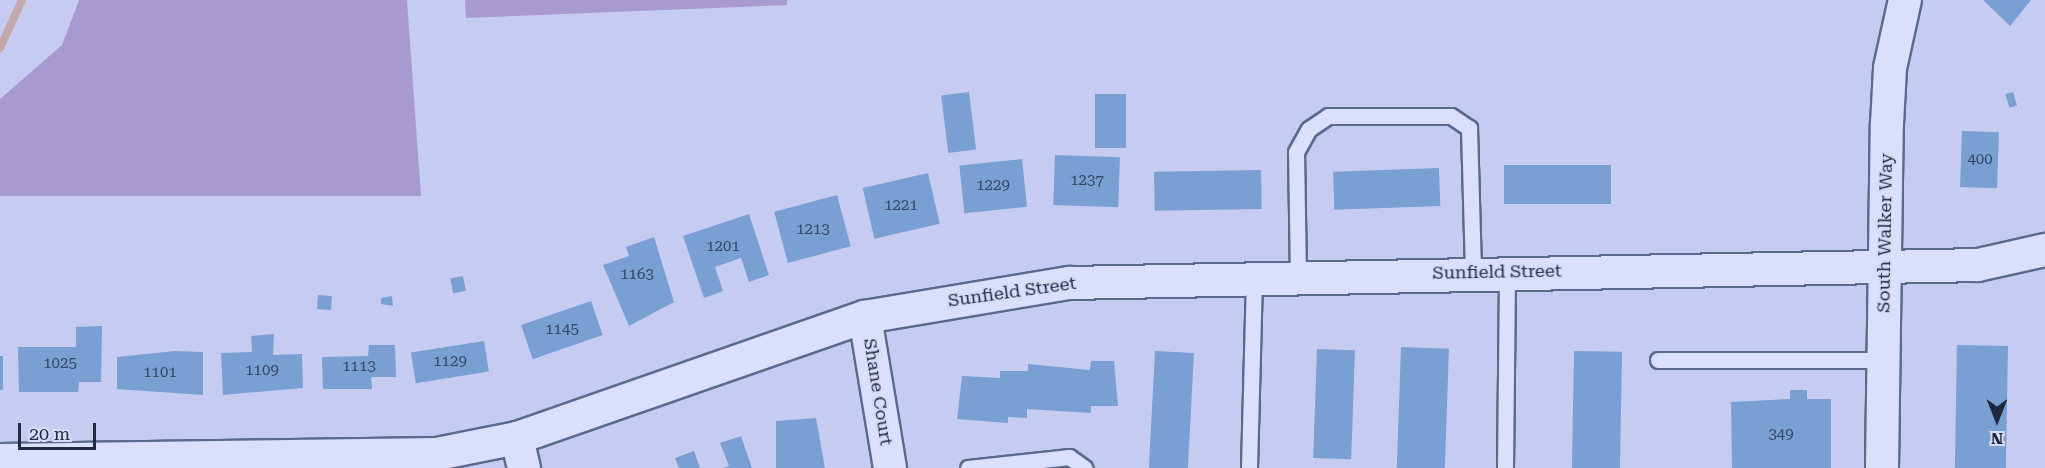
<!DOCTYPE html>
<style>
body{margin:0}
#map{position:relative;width:2045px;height:468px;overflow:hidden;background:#c6ccf1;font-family:"Roboto Serif",serif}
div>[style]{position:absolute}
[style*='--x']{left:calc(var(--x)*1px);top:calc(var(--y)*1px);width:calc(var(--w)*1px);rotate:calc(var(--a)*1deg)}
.green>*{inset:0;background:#a899d1}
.stream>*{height:8px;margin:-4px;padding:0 4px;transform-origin:4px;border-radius:4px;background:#c5a8ac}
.building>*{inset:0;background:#7a9fd2;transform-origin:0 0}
.roads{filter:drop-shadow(2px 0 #5a6a8f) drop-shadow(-2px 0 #5a6a8f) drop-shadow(0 2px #5a6a8f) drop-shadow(0 -2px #5a6a8f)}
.service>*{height:15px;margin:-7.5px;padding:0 7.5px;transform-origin:7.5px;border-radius:7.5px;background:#dbdffb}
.minor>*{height:32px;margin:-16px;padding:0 16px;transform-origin:16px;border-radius:16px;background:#dbdffb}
span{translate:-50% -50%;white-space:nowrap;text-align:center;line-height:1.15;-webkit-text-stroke:4.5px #d7dbf8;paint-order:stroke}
.number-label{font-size:15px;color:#364763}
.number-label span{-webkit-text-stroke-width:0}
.street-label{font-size:18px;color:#1f2a3e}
.north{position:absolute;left:1967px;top:390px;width:60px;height:60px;-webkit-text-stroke:4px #d7dbf8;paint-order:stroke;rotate:180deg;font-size:16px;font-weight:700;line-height:24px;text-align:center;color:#1f2a3e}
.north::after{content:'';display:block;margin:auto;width:21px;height:27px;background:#1f2a3e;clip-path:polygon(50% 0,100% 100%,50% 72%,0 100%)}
.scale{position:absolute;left:18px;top:423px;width:78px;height:27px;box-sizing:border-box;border:3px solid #1f2a3e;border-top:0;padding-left:8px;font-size:18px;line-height:21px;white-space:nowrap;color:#1f2a3e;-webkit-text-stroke:4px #d7dbf8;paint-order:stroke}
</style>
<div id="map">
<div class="green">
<div style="clip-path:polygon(79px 0,407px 0,421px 196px,0 196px,0 99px,62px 45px)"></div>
<div style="clip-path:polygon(465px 0,787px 0,787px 5px,466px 18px)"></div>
</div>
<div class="stream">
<div style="--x:0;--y:48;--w:53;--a:-65.4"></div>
</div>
<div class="building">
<div style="clip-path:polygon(1983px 0,2031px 0,2010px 26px)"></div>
<div style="left:969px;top:92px;width:58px;height:28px;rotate:83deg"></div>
<div style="left:2013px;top:92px;width:14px;height:8px;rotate:73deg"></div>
<div style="left:1095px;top:94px;width:31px;height:54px"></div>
<div style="left:1962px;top:131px;width:37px;height:56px;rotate:2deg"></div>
<div style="left:1055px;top:155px;width:65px;height:50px;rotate:2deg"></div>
<div style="left:1022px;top:159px;width:48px;height:63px;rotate:84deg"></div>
<div style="left:1611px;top:165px;width:39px;height:107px;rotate:90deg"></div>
<div style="left:1439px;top:168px;width:38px;height:106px;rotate:88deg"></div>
<div style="left:1261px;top:170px;width:39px;height:107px;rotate:89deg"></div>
<div style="left:928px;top:173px;width:52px;height:67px;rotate:77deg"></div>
<div style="left:837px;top:195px;width:53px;height:65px;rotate:75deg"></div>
<div style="clip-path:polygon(749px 214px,769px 275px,749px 282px,741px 258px,715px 267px,723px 291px,704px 298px,683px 236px)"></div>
<div style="clip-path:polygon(654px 237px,674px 302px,629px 326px,603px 265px,629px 256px,626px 247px)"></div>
<div style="left:463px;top:276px;width:15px;height:13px;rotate:79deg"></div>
<div style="left:318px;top:295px;width:14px;height:14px;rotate:4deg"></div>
<div style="clip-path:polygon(392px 296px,393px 306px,381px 304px,381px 298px)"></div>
<div style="left:591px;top:301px;width:36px;height:74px;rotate:71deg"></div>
<div style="clip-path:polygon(102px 326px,101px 382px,79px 382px,78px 392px,19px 392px,18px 347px,76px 347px,76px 327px)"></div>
<div style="clip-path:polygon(274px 334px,273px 355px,302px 354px,303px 388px,223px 395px,221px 353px,252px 352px,251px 336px)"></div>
<div style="left:484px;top:341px;width:31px;height:74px;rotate:81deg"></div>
<div style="clip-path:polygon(369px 345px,395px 345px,396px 377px,371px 377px,372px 389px,323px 389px,322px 357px,368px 356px)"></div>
<div style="left:1957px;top:345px;width:51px;height:123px;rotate:1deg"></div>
<div style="left:1401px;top:347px;width:48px;height:121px;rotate:2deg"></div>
<div style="left:1317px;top:349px;width:38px;height:109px;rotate:2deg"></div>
<div style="clip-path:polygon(175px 351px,203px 352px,203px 395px,117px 389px,117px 357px)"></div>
<div style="left:1155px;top:351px;width:39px;height:117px;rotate:3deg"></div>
<div style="left:1574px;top:351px;width:48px;height:117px;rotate:1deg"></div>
<div style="left:0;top:356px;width:3px;height:34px"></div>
<div style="clip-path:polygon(1091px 361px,1114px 361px,1118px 406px,1091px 406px,1091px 413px,1027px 409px,1027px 418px,1008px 417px,1008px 423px,957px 419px,962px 376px,1000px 378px,1000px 371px,1028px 371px,1028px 364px,1090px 370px)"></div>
<div style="clip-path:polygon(1790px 390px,1807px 390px,1807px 399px,1831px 399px,1831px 468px,1732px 468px,1731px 402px,1790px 399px)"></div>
<div style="clip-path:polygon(816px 418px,825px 468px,776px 468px,776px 421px)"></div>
<div style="clip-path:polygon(741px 436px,752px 468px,723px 468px,729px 466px,720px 443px)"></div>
<div style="clip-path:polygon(694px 451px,700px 468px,679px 468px,675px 458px)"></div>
</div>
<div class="roads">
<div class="service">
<div style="--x:1298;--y:277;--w:125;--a:-90.9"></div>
<div style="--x:1296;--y:152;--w:26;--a:-61"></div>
<div style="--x:1309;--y:129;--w:23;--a:-34"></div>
<div style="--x:1328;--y:116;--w:123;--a:0"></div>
<div style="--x:1451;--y:116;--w:22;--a:34"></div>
<div style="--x:1469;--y:128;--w:145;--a:88.4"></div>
<div style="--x:1658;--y:360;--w:225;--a:0"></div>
<div style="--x:968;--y:468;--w:102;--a:-6.2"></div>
<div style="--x:1069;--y:457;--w:19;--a:35"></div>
<div style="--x:1249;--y:468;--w:190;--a:-88.5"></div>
<div style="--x:1505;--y:468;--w:196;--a:-89.4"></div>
</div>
<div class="minor">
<div style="--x:865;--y:317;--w:153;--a:80.6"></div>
<div style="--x:517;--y:438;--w:31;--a:77"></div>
<div style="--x:0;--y:460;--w:437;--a:-0.8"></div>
<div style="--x:437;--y:454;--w:82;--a:-11.3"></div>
<div style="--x:517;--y:438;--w:368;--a:-19.2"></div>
<div style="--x:865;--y:317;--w:207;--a:-9.5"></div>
<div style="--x:1069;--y:283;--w:909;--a:-1.13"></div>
<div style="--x:1978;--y:265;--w:69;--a:-12.6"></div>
<div style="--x:1882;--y:468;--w:344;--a:-89.2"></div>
<div style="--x:1887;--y:124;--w:56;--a:-86.9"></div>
<div style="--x:1890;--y:68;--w:70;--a:-77.6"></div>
</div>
</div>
<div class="number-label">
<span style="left:1980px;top:160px">400</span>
<span style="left:1087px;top:181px">1237</span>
<span style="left:993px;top:186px">1229</span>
<span style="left:901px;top:206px">1221</span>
<span style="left:813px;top:230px">1213</span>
<span style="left:723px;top:247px">1201</span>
<span style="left:637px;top:275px">1163</span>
<span style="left:562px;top:330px">1145</span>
<span style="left:450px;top:362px">1129</span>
<span style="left:60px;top:364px">1025</span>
<span style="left:359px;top:367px">1113</span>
<span style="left:262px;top:371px">1109</span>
<span style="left:160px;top:373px">1101</span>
<span style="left:1781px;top:435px">349</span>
</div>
<div class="street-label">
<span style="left:1885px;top:233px;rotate:-89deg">South Walker Way</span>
<span style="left:1497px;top:272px;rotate:-1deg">Sunfield Street</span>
<span style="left:1012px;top:292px;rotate:-8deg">Sunfield Street</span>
<span style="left:878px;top:392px;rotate:81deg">Shane Court</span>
</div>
<div class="north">N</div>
<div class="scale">20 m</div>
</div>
